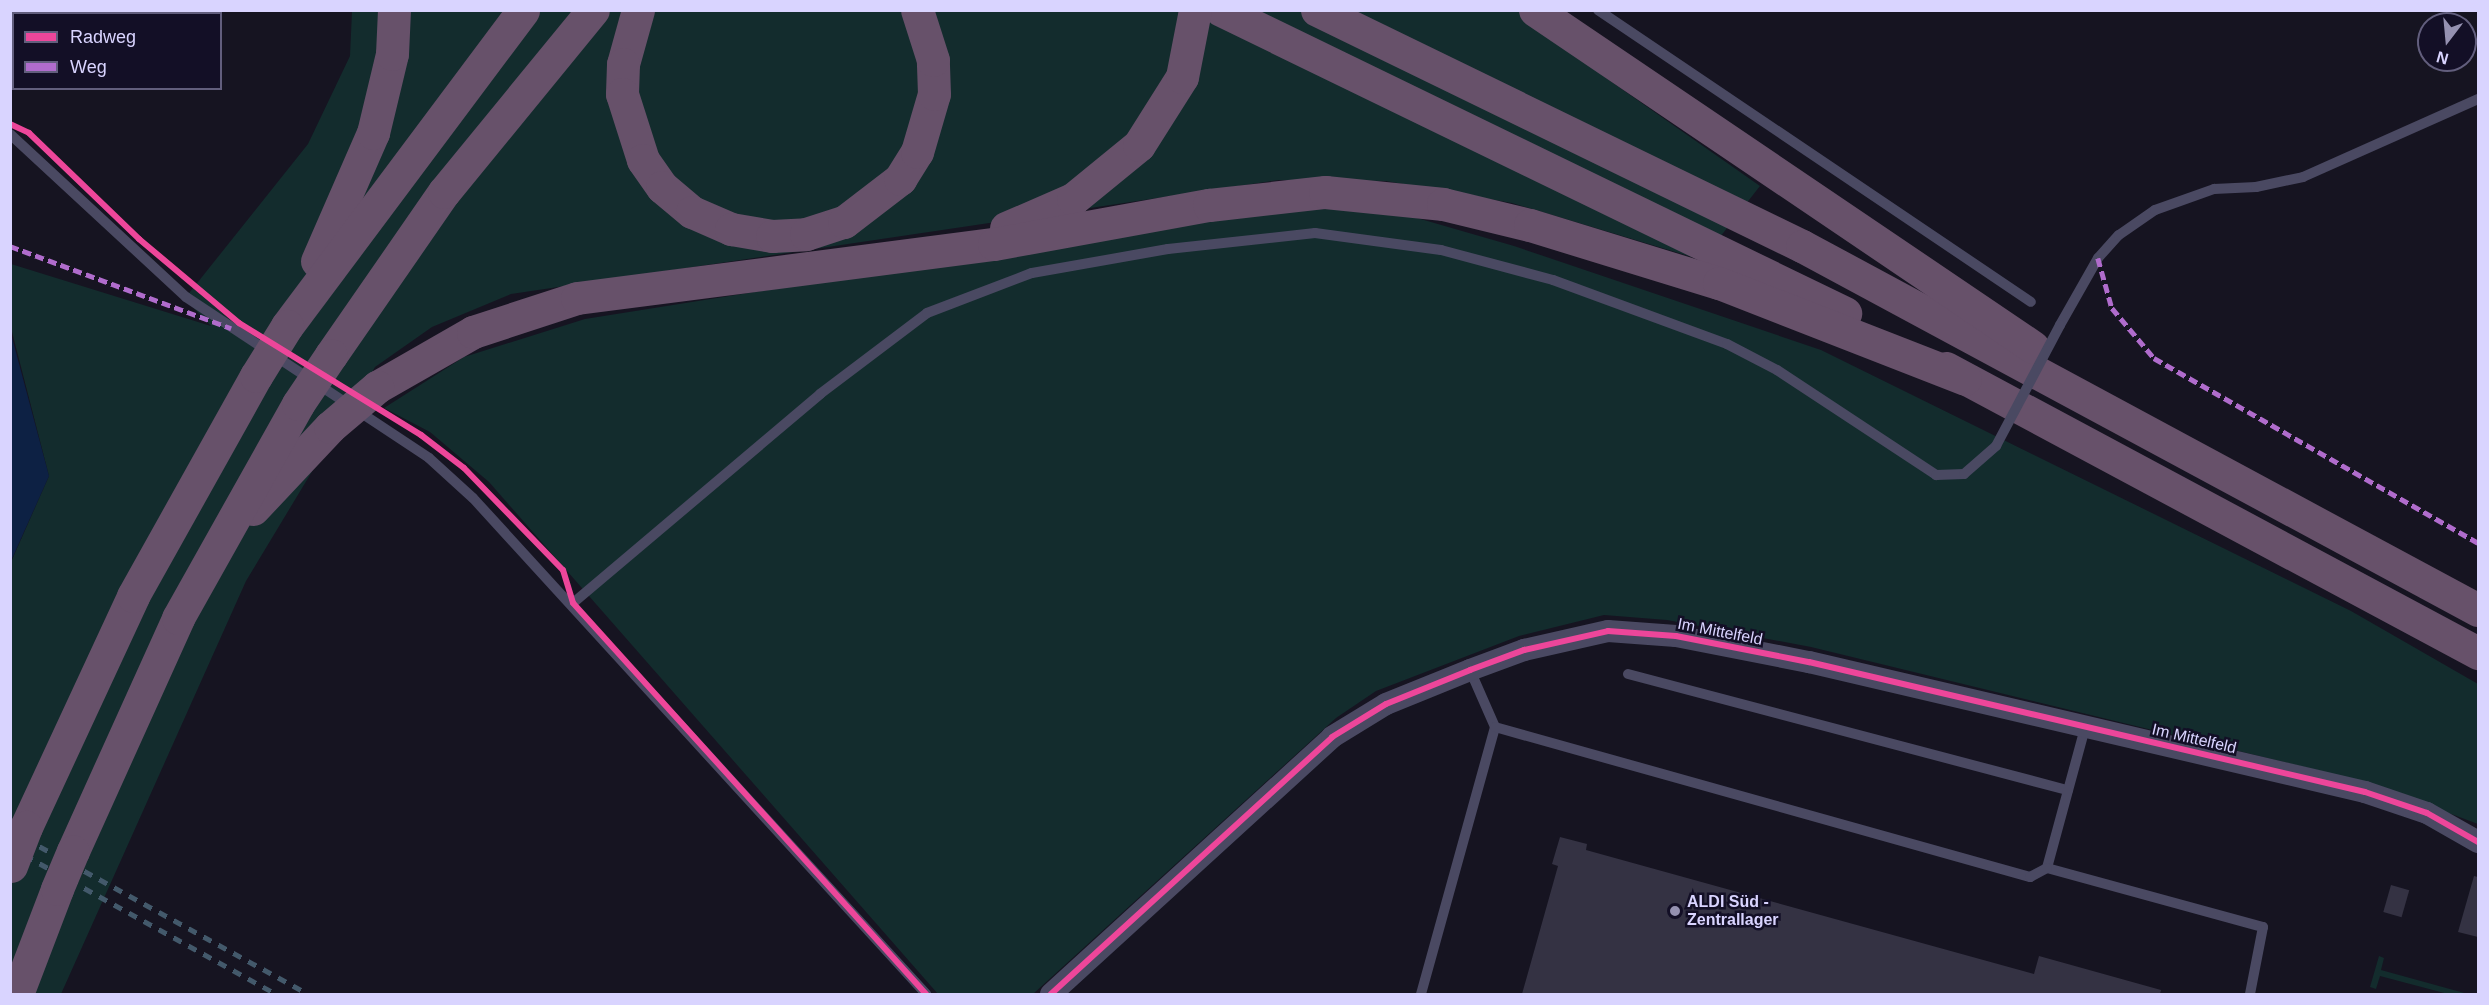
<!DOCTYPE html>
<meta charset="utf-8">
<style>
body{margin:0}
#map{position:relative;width:2489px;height:1005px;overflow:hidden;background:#161421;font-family:Arial,sans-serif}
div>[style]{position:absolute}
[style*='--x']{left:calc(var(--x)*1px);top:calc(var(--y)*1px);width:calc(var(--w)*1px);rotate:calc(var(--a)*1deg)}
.green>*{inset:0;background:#132c2d}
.water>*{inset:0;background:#0d2144}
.building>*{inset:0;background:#343243;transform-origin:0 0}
.lane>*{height:10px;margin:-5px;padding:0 5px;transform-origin:5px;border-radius:5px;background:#4a4962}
.street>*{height:22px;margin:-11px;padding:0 11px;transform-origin:11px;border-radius:11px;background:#4a4962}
.highway>*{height:33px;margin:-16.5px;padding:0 16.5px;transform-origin:16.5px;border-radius:16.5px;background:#67516a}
.rail>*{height:4.5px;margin-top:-2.25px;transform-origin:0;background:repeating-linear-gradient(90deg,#43596b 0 9px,transparent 0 17px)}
.lane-bridge>*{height:10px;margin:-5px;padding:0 5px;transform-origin:5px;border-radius:5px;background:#4a4962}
.highway-bridge>*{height:33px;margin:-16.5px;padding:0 16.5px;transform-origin:16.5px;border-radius:16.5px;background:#67516a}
.quiet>*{height:4.5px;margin-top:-2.25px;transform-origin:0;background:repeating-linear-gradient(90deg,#b06ccc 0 9px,transparent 0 13.5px)}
.cycleway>*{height:6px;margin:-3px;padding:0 3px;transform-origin:3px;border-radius:3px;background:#ed469a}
.dots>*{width:16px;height:16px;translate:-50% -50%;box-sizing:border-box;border:3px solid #130f26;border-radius:50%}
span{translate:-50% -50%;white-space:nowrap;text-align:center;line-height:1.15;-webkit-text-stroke:5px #130f26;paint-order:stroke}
.street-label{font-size:16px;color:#d9d4ff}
.poi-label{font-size:16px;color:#d9d4ff;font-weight:700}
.left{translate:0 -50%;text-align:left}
.frame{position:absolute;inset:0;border:12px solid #d9d4ff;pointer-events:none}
.legend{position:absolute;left:12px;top:12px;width:210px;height:78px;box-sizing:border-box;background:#130f26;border:2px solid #625e7d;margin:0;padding:8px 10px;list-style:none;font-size:18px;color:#d9d4ff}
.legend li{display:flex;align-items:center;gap:12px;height:30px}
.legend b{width:30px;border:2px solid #625e7d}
.north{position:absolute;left:2417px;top:12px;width:60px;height:60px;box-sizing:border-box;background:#130f26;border:2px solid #625e7d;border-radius:50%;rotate:196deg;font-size:16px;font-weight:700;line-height:24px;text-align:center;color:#d9d4ff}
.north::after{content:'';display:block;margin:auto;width:21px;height:27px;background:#9591b1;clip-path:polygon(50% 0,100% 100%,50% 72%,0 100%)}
</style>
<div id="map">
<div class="green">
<div style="clip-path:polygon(1521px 10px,1606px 78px,1760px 186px,1702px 260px,1512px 203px,1386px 181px,1279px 180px,511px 294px,432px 327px,375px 367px,246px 581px,61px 994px,11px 994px,11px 562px,49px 476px,11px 328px,11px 264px,211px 326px,173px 287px,186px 297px,308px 144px,350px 56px,352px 11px)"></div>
<div style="clip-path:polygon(1372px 205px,1514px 246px,1821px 350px,2351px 611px,2478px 684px,2478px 824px,2366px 782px,1811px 647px,1667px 620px,1604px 615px,1519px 636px,1376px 691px,1336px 718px,1033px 994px,938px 994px,489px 482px,430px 432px,384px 408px,464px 357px,585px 319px,1290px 207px)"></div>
<div style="clip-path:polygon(2379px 956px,2384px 958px,2381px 970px,2468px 994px,2448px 994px,2380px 976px,2376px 989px,2370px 987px)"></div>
</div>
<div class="water">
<div style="clip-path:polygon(10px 330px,49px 476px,11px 561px,10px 561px)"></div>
</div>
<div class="building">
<div style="clip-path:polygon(1560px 837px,1587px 844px,1586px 850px,2034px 974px,2039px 956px,2161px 990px,2160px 994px,1522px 994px,1558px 866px,1552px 864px)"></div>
<div style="clip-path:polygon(2474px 876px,2478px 877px,2478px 937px,2458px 932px)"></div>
<div style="left:2391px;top:885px;width:19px;height:28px;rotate:16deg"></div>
</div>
<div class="lane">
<div style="--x:1598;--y:10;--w:522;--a:33.99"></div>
<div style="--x:10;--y:134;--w:240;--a:42.8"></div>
<div style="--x:186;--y:297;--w:291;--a:33.5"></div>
<div style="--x:429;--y:458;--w:59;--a:42.3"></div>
<div style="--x:473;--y:498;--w:672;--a:47.59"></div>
<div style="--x:2060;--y:325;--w:77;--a:-60.4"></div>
<div style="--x:2098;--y:258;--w:31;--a:-48"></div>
<div style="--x:2119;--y:235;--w:44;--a:-34.8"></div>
<div style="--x:2155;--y:210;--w:63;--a:-19.6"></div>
<div style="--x:2214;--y:189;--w:42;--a:-2.7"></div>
<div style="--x:2256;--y:187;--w:48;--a:-12"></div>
<div style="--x:2303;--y:177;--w:192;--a:-24"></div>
<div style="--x:573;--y:603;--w:324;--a:-40.2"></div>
<div style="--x:820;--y:394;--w:134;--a:-37.1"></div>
<div style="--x:927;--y:313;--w:112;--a:-20.9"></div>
<div style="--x:1032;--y:273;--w:138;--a:-10"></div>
<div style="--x:1168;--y:249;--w:148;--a:-6.2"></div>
<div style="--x:1315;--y:233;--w:127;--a:7.7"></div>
<div style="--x:1441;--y:250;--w:116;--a:15"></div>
<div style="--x:1553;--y:280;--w:185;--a:20.2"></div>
<div style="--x:1727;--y:344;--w:56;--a:27.5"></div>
<div style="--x:1777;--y:370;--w:191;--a:33.4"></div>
<div style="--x:1936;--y:475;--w:28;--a:-2"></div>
<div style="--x:1964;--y:474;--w:43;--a:-41.2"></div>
<div style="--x:1470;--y:670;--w:62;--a:66.3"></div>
<div style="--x:1628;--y:674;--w:455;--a:14.8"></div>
<div style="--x:2085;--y:728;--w:145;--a:105.2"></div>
<div style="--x:2047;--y:868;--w:224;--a:15.3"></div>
<div style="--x:2263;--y:927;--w:68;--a:101"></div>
<div style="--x:1421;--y:994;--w:277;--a:-74.5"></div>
<div style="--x:1495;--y:727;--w:556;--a:15.66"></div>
<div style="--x:2030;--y:877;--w:19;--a:-28"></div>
</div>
<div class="street">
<div style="--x:1051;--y:994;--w:381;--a:-42.4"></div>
<div style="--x:1332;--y:737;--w:63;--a:-31.4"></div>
<div style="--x:1386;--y:704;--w:91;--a:-22"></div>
<div style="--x:1470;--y:670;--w:58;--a:-20.3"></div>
<div style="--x:1524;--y:650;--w:86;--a:-12.7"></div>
<div style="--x:1608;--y:631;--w:68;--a:4.2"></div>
<div style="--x:1676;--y:636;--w:136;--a:11.1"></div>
<div style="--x:1809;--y:662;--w:571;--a:13.16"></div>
<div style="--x:2365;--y:792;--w:65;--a:18.7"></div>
<div style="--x:2427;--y:813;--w:59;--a:29.6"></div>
</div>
<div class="highway">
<div style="--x:638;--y:10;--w:56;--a:105.5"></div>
<div style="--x:623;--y:64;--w:30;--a:92"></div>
<div style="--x:622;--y:94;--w:69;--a:72.3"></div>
<div style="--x:643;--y:160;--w:33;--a:55"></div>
<div style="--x:662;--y:187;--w:39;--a:40"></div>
<div style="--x:692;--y:212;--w:43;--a:23.6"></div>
<div style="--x:731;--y:229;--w:42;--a:9.7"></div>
<div style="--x:772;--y:236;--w:34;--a:-3"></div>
<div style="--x:806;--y:234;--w:40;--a:-18"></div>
<div style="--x:844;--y:222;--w:71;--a:-37.5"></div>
<div style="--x:900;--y:179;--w:32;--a:-58"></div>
<div style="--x:917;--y:152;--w:60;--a:-73.7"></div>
<div style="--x:934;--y:94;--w:34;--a:-92"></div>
<div style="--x:933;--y:60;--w:52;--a:-107.7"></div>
<div style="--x:1221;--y:10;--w:694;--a:25.9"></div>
<div style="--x:1317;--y:10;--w:539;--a:25.95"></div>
<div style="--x:1802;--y:246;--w:768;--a:28.3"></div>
<div style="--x:1535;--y:10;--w:601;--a:34.09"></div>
<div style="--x:1006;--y:228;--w:73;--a:-23.4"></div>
<div style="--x:1073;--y:199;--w:85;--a:-39.3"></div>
<div style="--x:1139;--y:145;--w:80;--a:-57.7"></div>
<div style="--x:1182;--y:77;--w:68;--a:-79"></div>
<div style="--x:317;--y:261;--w:140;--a:-66.4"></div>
<div style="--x:373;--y:133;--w:81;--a:-76.5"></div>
<div style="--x:392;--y:54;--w:44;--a:-87.4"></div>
<div style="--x:287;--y:326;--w:394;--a:-53.2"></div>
<div style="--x:331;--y:355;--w:198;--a:-55.3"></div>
<div style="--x:444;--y:192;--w:235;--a:-50.7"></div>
<div style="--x:1946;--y:368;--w:604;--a:28.18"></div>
<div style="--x:377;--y:387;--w:111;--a:-29.8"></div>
<div style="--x:473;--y:332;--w:109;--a:-18.1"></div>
<div style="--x:577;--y:298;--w:420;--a:-7.4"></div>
<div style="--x:994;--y:244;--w:219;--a:-10.3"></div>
<div style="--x:1209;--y:205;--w:117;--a:-6.4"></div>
<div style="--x:1325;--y:192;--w:119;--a:5.8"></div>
<div style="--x:1443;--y:204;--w:89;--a:13.6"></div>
<div style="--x:1530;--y:225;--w:198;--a:17.1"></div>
<div style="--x:1719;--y:283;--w:264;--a:21.3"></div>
<div style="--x:253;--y:509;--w:112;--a:-46.8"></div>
<div style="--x:26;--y:827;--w:255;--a:-65.1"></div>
<div style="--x:133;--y:596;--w:252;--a:-60.8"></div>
<div style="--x:73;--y:851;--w:256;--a:-65.7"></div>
<div style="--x:178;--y:618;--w:245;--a:-60.7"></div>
<div style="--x:17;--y:994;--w:112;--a:-69.1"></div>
</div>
<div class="rail">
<div style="--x:10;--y:830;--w:340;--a:28.8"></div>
<div style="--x:10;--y:847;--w:304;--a:28.9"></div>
</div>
<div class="lane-bridge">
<div style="--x:1996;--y:446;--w:137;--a:-62.1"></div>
</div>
<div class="highway-bridge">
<div style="--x:256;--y:376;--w:59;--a:-58.2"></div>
<div style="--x:298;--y:404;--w:59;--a:-56"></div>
<div style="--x:330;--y:427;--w:62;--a:-40.4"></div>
<div style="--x:11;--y:866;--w:42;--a:-69"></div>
<div style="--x:57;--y:889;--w:41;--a:-67.2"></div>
</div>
<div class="quiet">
<div style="--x:10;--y:246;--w:236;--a:20.4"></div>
<div style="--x:2098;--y:258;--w:52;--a:74.4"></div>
<div style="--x:2112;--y:308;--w:65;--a:50"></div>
<div style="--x:2154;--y:358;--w:373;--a:29.7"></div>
</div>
<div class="cycleway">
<div style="--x:10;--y:124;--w:21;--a:25"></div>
<div style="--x:29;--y:133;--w:153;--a:43.9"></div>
<div style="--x:139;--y:239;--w:131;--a:40"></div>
<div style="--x:239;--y:323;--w:214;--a:31.6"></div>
<div style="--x:421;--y:435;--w:54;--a:37.5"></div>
<div style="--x:464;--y:468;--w:142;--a:45.9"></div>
<div style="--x:563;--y:570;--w:34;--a:73"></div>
<div style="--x:573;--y:603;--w:527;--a:47.92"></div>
<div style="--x:1051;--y:994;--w:381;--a:-42.4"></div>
<div style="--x:1332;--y:737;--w:63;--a:-31.4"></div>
<div style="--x:1386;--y:704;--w:91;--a:-22"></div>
<div style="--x:1470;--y:670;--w:58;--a:-20.3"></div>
<div style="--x:1524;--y:650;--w:86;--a:-12.7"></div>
<div style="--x:1608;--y:631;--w:68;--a:4.2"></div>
<div style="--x:1676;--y:636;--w:136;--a:11.1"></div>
<div style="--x:1809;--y:662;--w:571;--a:13.16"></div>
<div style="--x:2365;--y:792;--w:65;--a:18.7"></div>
<div style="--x:2427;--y:813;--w:59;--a:29.6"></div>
</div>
<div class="dots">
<div style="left:1675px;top:911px;background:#9591b1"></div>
</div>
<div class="street-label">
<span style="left:1720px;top:632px;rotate:11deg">Im Mittelfeld</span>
<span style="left:2194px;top:739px;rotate:13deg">Im Mittelfeld</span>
</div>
<div class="poi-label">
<span class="left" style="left:1687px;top:911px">ALDI Süd -<br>Zentrallager</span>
</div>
<div class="frame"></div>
<ul class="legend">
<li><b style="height:8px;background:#ed469a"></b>Radweg</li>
<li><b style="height:8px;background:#b06ccc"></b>Weg</li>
</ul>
<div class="north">N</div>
</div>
